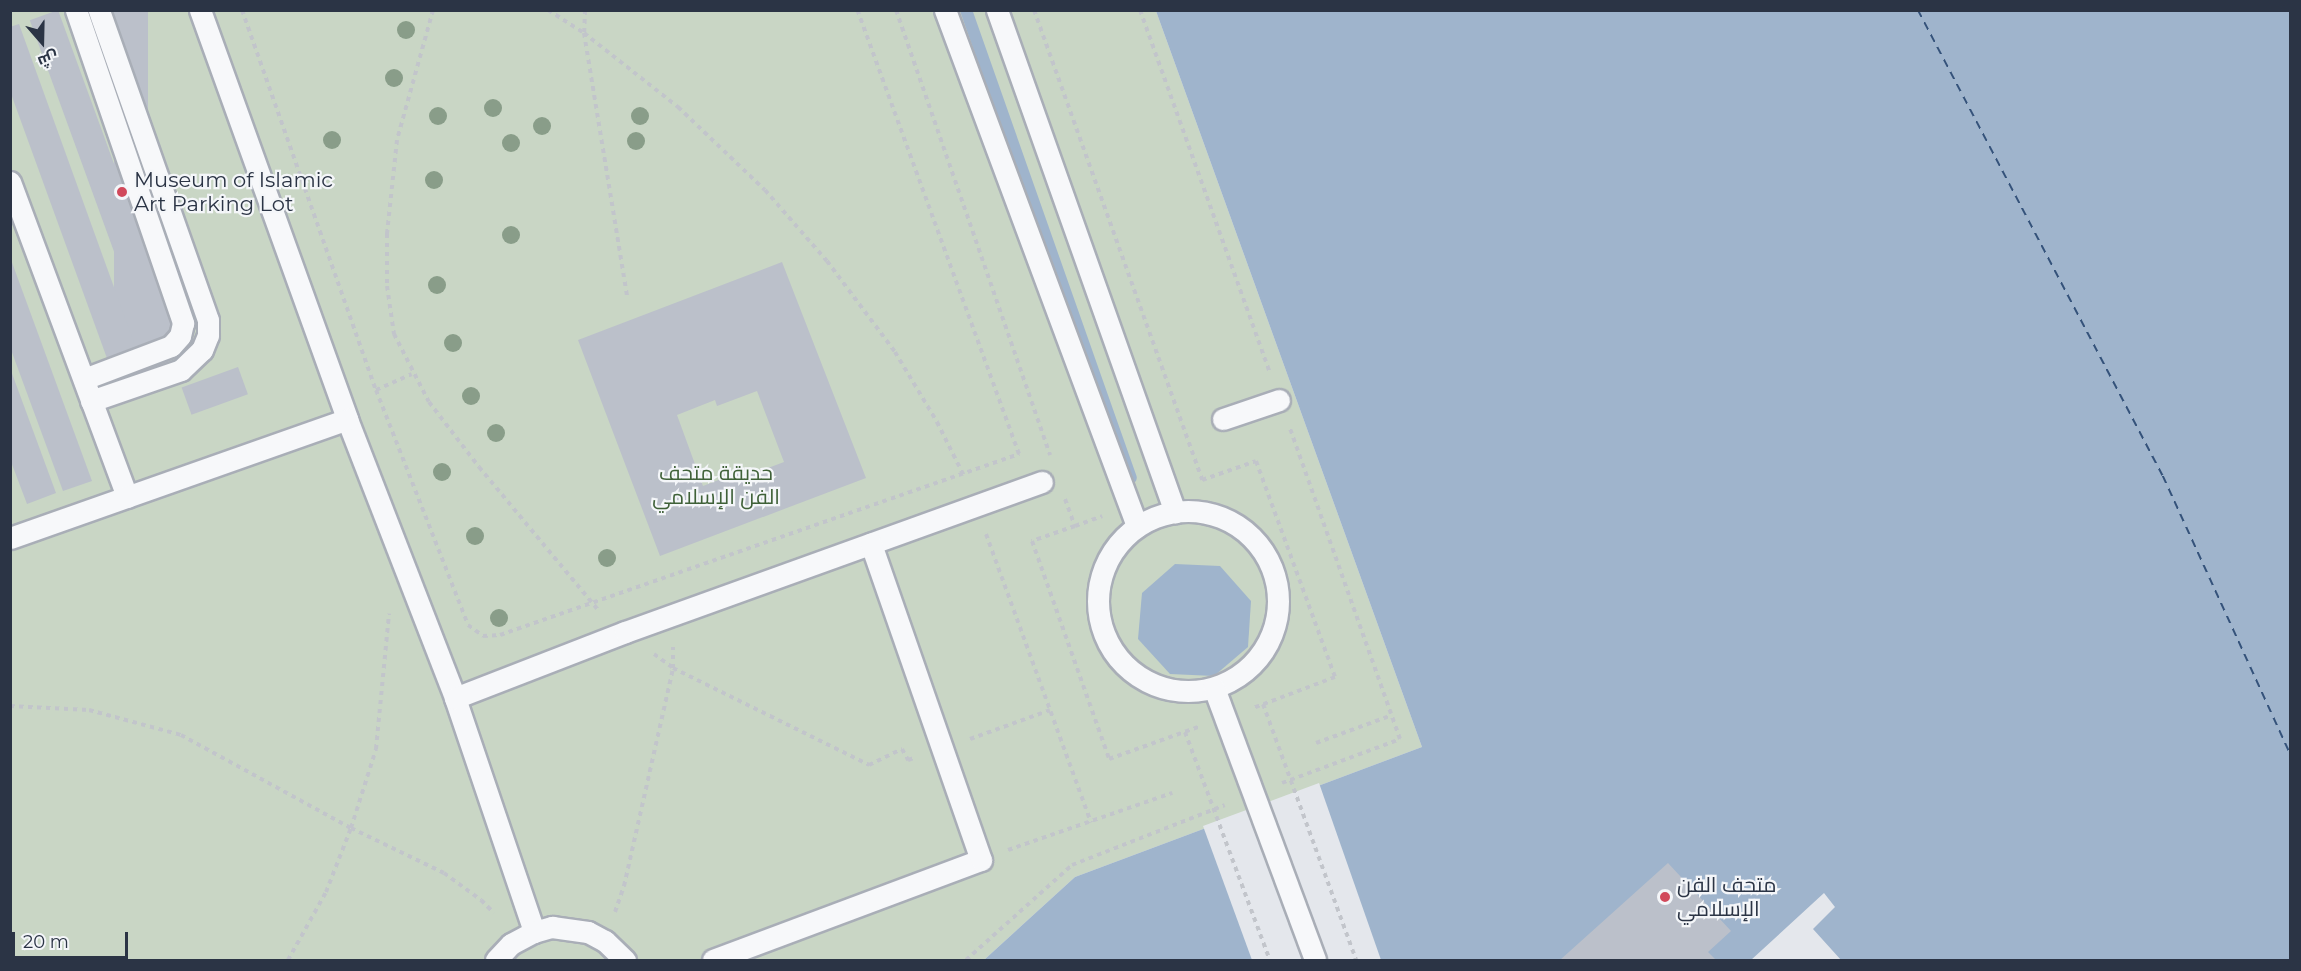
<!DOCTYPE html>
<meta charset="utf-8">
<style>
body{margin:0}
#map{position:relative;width:2301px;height:971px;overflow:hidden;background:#e4e7ec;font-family:Montserrat,Cairo,sans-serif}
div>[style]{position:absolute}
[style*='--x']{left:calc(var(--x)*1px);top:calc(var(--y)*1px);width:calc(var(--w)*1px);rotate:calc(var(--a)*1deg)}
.green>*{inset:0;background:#c9d6c5}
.water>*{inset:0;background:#9fb4cc}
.pier>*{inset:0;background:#e4e7ec}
.stream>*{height:12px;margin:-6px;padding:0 6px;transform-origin:6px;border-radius:6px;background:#9fb4cc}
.ferry>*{height:1.5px;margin-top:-0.75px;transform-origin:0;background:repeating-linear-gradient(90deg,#34527a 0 8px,transparent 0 14px)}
.building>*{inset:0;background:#bbc0ca;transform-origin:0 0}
.path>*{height:4px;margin-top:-2px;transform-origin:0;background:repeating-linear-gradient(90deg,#c2c5cb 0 4.5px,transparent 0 9px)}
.roads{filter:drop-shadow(2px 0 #a9aeb7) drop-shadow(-2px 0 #a9aeb7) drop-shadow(0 2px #a9aeb7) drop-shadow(0 -2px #a9aeb7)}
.lane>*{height:21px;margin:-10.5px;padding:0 10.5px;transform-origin:10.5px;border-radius:10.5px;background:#f7f8fa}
.lane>.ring{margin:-10.5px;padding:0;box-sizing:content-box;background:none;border:21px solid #f7f8fa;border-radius:50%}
.trees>*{width:18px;height:18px;margin:-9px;border-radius:50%;background:#899d89}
.dots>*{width:16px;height:16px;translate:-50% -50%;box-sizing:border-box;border:3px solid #f4f6f9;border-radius:50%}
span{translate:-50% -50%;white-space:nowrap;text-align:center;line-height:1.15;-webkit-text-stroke:4.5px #f4f6f9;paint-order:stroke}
.poi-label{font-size:21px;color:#2b3445}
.left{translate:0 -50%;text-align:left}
.park-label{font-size:21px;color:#3f6138}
.frame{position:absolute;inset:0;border:12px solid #2b3445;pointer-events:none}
.north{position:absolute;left:12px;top:12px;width:60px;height:60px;-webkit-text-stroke:4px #f4f6f9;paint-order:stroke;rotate:160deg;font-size:16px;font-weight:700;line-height:24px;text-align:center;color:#2b3445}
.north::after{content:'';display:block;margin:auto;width:21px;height:27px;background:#2b3445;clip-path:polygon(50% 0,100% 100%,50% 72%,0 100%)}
.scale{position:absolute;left:12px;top:932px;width:116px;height:27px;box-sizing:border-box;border:3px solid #2b3445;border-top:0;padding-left:8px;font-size:18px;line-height:21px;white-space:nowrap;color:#2b3445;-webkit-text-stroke:4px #f4f6f9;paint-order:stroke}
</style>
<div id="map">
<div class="green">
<div style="clip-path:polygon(10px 11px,1156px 11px,1422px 747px,1075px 877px,984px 960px,11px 960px)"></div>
</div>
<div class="water">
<div style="clip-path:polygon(1156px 11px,2290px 11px,2290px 960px,984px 960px,1075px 877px,1422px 747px)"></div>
<div style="clip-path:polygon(1175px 564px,1220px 566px,1251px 601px,1248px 647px,1214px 676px,1170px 674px,1138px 639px,1142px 593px)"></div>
</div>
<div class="pier">
<div style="clip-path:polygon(1319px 783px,1381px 960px,1252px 960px,1203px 826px)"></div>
<div style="clip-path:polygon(1824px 893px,1835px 907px,1813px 929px,1841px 960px,1751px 960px)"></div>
</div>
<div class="stream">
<div style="--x:966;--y:10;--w:496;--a:70.6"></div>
</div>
<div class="ferry">
<div style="--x:1918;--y:10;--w:526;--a:62.27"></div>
<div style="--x:2163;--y:476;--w:305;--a:65.4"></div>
</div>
<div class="building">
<div style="left:58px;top:10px;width:348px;height:30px;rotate:70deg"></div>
<div style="left:114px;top:10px;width:34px;height:364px"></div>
<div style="clip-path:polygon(19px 24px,137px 351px,108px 361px,10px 91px,10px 27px)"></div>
<div style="clip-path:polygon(10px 257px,92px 481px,63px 491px,10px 347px)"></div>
<div style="clip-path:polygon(evenodd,782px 262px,866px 478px,660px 556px,578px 340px,782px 262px,757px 391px,784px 462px,741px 478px,739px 472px,703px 486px,677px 415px,715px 400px,717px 406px,757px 391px)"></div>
<div style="left:238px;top:367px;width:29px;height:60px;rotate:70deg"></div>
<div style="clip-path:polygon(10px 368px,56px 493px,27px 504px,10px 459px)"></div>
<div style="clip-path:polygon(1668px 863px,1731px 931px,1708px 952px,1716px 960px,1560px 960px)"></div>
</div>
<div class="path">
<div style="--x:242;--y:10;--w:403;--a:70.6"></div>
<div style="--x:376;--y:390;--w:252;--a:68.6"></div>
<div style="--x:468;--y:625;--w:19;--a:36"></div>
<div style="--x:483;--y:636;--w:17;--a:-3"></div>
<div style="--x:500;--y:635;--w:550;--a:-19.23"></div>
<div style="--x:1019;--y:454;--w:473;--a:-110"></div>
<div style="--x:433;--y:10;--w:135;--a:105.5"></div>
<div style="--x:397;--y:140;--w:95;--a:96.1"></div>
<div style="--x:387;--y:234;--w:52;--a:90"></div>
<div style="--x:387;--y:286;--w:49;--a:81.7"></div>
<div style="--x:394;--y:334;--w:76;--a:62.8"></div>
<div style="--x:429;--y:402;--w:82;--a:52.4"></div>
<div style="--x:479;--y:467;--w:186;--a:50.2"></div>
<div style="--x:548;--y:10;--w:43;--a:32.6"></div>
<div style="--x:584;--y:33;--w:120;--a:38.2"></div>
<div style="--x:678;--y:107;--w:120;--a:43.7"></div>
<div style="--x:765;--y:190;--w:94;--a:48.9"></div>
<div style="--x:827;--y:261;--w:114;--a:53.2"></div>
<div style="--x:895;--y:352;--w:82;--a:59"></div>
<div style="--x:937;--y:422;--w:60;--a:63.4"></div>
<div style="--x:585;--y:10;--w:23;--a:92"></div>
<div style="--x:584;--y:33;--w:266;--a:80.7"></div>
<div style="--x:896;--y:10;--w:471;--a:70.9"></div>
<div style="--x:1034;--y:10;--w:499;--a:70.3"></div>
<div style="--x:1202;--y:480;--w:57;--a:-19.4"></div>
<div style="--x:1256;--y:461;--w:230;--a:69.9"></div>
<div style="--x:1335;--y:677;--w:88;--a:159.3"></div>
<div style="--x:1140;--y:10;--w:383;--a:70.3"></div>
<div style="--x:376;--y:390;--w:39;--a:-24"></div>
<div style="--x:1065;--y:499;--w:29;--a:70"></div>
<div style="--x:1075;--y:526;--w:46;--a:160.8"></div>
<div style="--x:1032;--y:541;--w:231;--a:70.5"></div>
<div style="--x:1109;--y:759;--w:95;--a:-19.8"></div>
<div style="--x:1075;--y:526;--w:29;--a:-20"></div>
<div style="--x:986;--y:534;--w:307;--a:70"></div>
<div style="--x:654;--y:654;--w:24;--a:36"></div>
<div style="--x:673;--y:668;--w:219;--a:26.3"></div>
<div style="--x:869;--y:765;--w:37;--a:-26"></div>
<div style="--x:902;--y:749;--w:13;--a:61"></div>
<div style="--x:908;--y:760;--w:6;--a:-18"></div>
<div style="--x:1263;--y:704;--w:272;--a:70"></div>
<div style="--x:10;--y:706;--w:79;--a:2.9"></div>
<div style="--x:89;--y:710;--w:95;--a:15.2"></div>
<div style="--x:181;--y:735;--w:194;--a:28.7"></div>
<div style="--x:351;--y:828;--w:103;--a:25.8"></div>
<div style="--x:444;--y:873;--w:46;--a:36.1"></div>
<div style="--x:481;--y:900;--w:18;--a:45"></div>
<div style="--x:1185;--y:732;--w:243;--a:69.6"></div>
<div style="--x:970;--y:739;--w:85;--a:-19.9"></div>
<div style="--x:1316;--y:743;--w:81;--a:-20.2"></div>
<div style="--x:1282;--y:783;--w:126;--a:-20.4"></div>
<div style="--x:1400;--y:739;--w:329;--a:-109.5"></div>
<div style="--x:1008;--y:850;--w:174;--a:-19.2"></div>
<div style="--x:615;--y:912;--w:28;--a:-71"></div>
<div style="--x:624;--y:886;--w:223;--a:-77.3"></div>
<div style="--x:673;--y:668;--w:21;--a:-90"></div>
<div style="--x:288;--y:960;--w:78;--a:-60.8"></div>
<div style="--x:326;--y:892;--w:69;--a:-68.7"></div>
<div style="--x:351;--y:828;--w:83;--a:-72.4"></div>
<div style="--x:376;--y:749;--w:136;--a:-84.5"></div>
<div style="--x:966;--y:960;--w:142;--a:-41.9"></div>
<div style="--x:1072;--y:865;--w:164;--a:-21.4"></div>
</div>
<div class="roads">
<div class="lane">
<div style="--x:76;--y:10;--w:331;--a:71.1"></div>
<div style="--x:183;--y:323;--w:13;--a:103"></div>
<div style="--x:180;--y:336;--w:13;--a:132"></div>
<div style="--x:171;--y:346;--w:93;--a:159.2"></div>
<div style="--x:200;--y:10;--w:435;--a:70.2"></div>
<div style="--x:347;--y:419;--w:299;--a:68.8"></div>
<div style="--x:455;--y:698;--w:247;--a:71.3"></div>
<div style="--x:945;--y:10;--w:551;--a:69.59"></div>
<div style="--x:997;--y:10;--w:533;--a:70.48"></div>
<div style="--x:10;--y:182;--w:336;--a:69.6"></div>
<div style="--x:91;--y:401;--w:95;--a:-19"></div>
<div style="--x:181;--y:370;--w:29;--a:-44"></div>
<div style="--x:202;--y:350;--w:16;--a:-68"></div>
<div style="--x:208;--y:335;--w:15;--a:-90"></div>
<div style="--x:208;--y:320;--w:329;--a:-109.4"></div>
<div style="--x:1223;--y:419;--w:59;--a:-18.7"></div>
<div class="ring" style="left:1098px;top:511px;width:159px;height:159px"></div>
<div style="--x:10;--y:538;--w:357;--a:-19.4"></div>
<div style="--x:1214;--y:688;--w:290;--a:69.6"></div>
<div style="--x:455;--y:698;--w:182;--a:-21.2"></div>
<div style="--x:625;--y:632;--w:443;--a:-19.8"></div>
<div style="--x:496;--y:960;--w:22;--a:-47"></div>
<div style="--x:511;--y:944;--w:26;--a:-28"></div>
<div style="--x:534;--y:932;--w:19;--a:-16"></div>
<div style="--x:552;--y:927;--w:36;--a:8"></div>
<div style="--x:588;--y:932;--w:19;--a:28"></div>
<div style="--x:605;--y:941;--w:28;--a:44"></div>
<div style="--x:713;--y:960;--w:286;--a:-20.5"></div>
<div style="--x:981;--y:860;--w:335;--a:-109.2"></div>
</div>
</div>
<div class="trees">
<div style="left:406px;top:30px"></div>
<div style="left:394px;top:78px"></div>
<div style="left:493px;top:108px"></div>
<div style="left:438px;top:116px"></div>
<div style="left:640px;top:116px"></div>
<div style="left:542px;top:126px"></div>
<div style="left:332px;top:140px"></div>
<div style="left:636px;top:141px"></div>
<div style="left:511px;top:143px"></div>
<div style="left:434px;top:180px"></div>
<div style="left:511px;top:235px"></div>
<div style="left:437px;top:285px"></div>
<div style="left:453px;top:343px"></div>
<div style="left:471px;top:396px"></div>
<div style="left:496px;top:433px"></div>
<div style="left:442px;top:472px"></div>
<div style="left:475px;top:536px"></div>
<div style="left:607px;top:558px"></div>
<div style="left:499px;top:618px"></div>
</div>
<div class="dots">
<div style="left:122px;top:192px;background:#d1495b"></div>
<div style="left:1665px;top:897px;background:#d1495b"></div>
</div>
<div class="poi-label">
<span class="left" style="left:134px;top:192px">Museum of Islamic<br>Art Parking Lot</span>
<span class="left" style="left:1677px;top:897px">متحف الفن<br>الإسلامي</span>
</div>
<div class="park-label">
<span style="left:716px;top:485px">حديقة متحف<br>الفن الإسلامي</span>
</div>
<div class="frame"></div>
<div class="north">ش</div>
<div class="scale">20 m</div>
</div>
